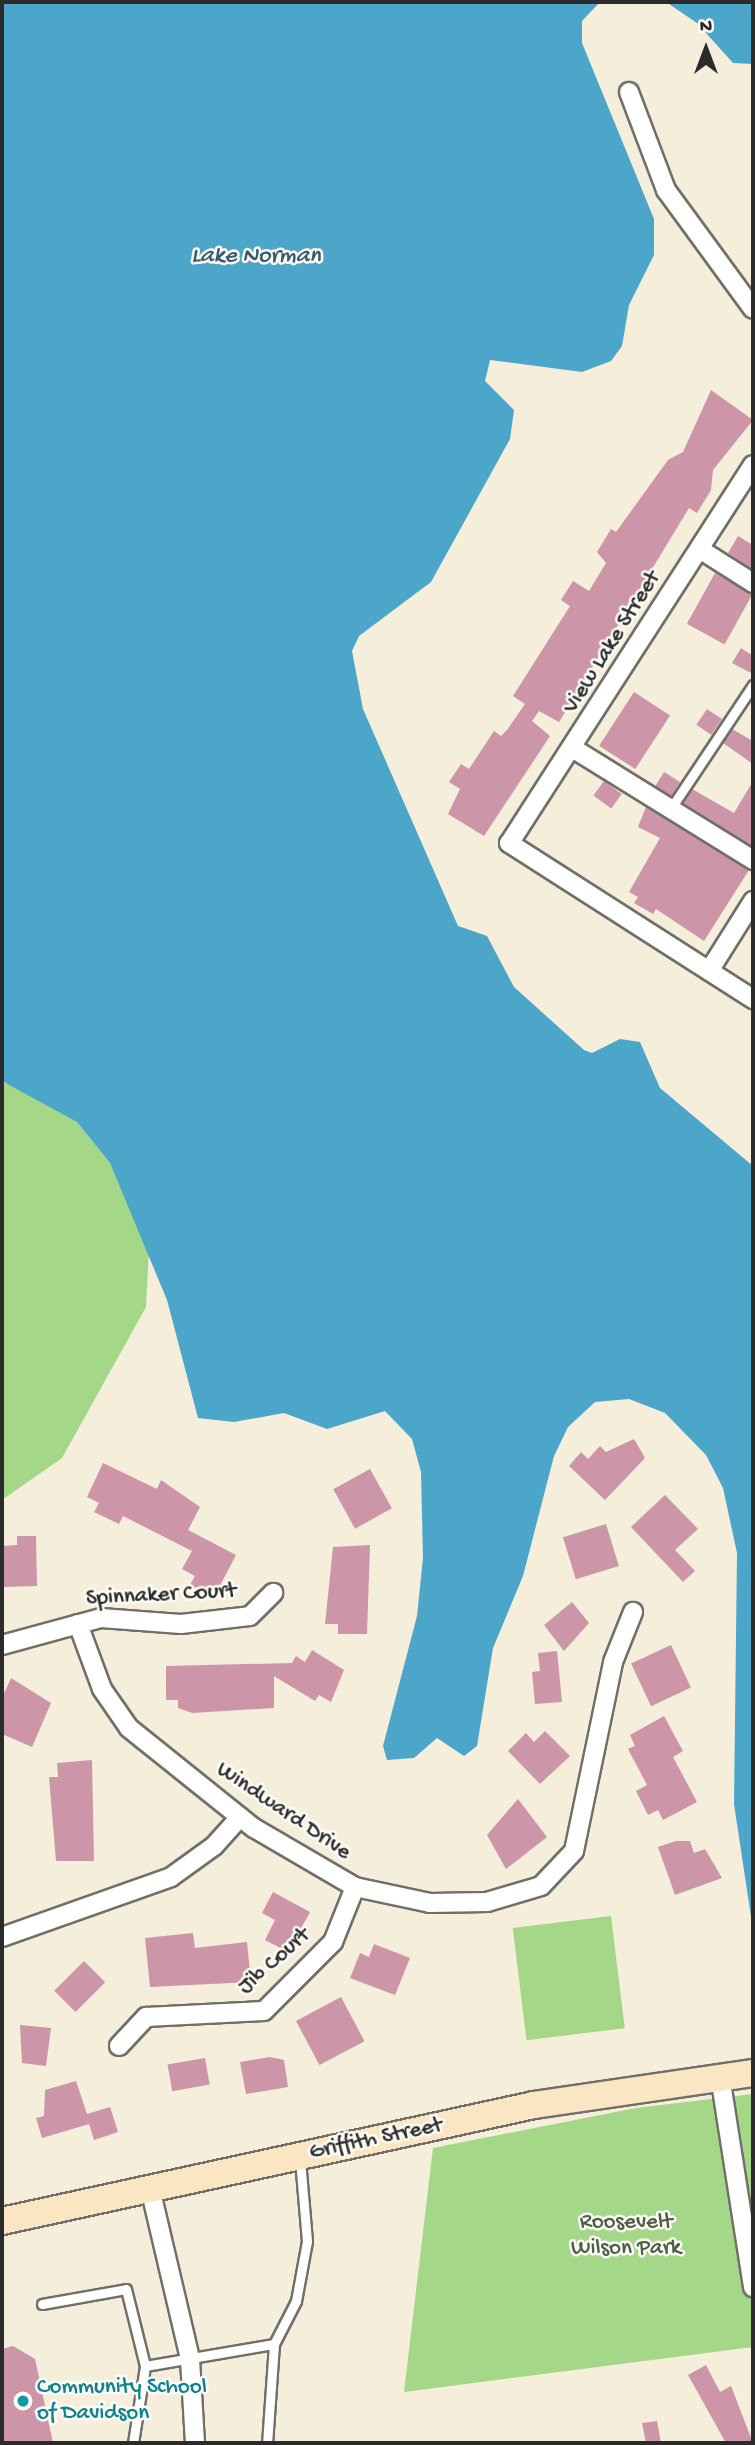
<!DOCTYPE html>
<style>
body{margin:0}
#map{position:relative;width:755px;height:2445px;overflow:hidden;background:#f4eeda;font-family:"Gochi Hand",sans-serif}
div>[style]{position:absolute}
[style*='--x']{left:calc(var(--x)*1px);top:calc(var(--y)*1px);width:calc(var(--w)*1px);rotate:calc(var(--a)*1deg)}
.green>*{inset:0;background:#a4d787;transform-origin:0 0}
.water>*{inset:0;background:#4ca6ca}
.building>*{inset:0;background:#cc95a8;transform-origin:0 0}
.roads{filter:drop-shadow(2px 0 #716f68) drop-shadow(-2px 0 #716f68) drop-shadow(0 2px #716f68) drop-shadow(0 -2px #716f68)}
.service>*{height:9px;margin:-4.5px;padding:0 4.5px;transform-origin:4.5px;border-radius:4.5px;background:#fff}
.minor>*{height:18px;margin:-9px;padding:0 9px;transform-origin:9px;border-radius:9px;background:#fff}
.secondary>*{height:26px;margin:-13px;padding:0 13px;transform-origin:13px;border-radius:13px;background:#fbe6c4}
.dots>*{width:19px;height:19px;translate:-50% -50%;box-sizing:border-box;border:4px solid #fdfcf7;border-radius:50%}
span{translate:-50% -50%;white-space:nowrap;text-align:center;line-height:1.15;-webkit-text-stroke:5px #fdfcf7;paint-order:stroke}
.street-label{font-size:23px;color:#2b2b2b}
.park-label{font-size:23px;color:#4f5f47}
.culture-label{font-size:23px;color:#0d838f}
.left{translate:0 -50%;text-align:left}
.water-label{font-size:24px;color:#385c6b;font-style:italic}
.frame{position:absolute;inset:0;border:4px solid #2b2b2b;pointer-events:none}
.north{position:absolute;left:671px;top:14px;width:70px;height:70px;-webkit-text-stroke:5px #fdfcf7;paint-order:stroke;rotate:0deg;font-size:19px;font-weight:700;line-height:28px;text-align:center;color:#2b2b2b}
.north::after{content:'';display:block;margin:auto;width:24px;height:32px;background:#2b2b2b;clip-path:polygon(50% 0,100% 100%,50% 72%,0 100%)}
</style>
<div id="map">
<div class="green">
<div style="clip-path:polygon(2px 1082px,34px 1093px,77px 1122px,110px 1163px,149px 1249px,146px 1307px,62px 1458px,2px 1500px)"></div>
<div style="left:611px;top:1916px;width:113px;height:99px;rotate:83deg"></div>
<div style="clip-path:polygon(753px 2094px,753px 2347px,404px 2392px,433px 2148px,636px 2108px)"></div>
</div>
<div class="water">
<div style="clip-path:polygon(2px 2px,600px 2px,582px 21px,582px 43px,654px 219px,654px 255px,629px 305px,622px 346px,611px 361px,582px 372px,490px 360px,485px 381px,514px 410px,510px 439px,431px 582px,359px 636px,352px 651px,363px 709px,458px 926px,487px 936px,514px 987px,584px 1050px,592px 1053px,620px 1039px,640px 1042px,660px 1088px,753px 1166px,753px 1930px,734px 1804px,737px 1553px,723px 1488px,706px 1455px,665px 1413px,629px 1399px,595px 1402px,568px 1427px,554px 1456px,523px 1576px,493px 1648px,477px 1746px,464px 1756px,437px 1738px,414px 1758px,387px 1760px,383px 1746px,417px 1616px,423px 1558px,421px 1472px,412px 1439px,385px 1411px,327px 1429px,284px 1413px,234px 1422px,198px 1418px,167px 1300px,110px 1163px,77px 1122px,2px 1081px)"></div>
<div style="clip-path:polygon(666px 2px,753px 2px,753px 64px,733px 63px,697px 23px)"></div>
</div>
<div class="building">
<div style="clip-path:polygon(711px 390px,753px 420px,713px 470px,711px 490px,697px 513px,689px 508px,559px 722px,539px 711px,532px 721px,550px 736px,484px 836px,448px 814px,460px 789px,449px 782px,461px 764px,469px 769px,494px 731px,501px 736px,507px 730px,525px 704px,513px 696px,570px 606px,561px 600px,573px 581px,589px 591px,606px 563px,597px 552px,611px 529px,616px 532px,668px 460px,683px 452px)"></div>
<div style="clip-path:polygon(738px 536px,753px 545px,753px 570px,728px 553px)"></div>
<div style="left:715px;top:573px;width:43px;height:58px;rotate:29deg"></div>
<div style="clip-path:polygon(741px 648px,753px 656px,753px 674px,732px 663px)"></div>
<div style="left:634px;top:692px;width:43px;height:64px;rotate:33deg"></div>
<div style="left:707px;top:709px;width:18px;height:19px;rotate:34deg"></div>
<div style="clip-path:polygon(732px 729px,753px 741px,753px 764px,723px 743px)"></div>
<div style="left:664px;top:772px;width:19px;height:17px;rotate:32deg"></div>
<div style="left:604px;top:781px;width:22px;height:18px;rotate:36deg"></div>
<div style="clip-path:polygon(753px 781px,753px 847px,683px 803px,692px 789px,734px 813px)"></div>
<div style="clip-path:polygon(646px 807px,749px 870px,704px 941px,656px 909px,653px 914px,634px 903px,638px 897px,629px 892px,660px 838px,638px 827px)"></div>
<div style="clip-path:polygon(634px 1439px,645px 1458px,605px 1500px,569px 1466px,581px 1452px,588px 1459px,600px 1446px,606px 1452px)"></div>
<div style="clip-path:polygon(103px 1463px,157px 1489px,161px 1480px,200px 1507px,188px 1530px,236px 1555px,214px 1597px,190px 1585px,195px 1576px,182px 1569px,192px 1551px,123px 1516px,119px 1524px,94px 1512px,99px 1503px,87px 1497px)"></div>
<div style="left:370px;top:1469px;width:45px;height:42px;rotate:61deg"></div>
<div style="clip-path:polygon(665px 1495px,698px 1529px,675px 1550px,695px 1571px,683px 1582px,631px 1527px)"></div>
<div style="left:606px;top:1524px;width:44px;height:45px;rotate:73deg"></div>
<div style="clip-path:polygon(17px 1536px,36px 1536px,37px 1586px,2px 1587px,2px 1546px,17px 1545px)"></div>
<div style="clip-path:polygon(370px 1545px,367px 1634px,338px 1634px,338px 1624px,325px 1624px,333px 1547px)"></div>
<div style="clip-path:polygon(572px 1602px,589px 1623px,564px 1651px,544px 1625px)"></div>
<div style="left:671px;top:1645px;width:47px;height:44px;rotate:65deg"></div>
<div style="clip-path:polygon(312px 1650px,344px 1670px,331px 1702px,319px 1695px,315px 1701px,274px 1676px,274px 1708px,192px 1713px,178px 1708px,178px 1700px,166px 1700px,166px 1666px,292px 1663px,296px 1656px,305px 1662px)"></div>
<div style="clip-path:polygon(557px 1651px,562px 1702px,535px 1704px,532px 1672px,540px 1671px,538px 1653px)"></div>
<div style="clip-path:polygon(11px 1678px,51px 1703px,32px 1747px,2px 1734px,2px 1698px)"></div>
<div style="clip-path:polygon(664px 1716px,683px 1751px,673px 1757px,697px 1802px,663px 1820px,658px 1810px,648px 1815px,636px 1791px,647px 1785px,628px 1749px,635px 1746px,630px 1735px)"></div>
<div style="clip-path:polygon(545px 1731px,570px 1756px,540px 1784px,508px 1751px,526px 1733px,534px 1742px)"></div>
<div style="clip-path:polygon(92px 1760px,94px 1861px,56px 1861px,49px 1777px,58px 1777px,57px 1763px)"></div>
<div style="clip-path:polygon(518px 1799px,547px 1837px,506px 1869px,487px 1835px)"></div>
<div style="clip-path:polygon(676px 1841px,690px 1841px,694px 1853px,705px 1849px,722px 1878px,675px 1895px,658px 1847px)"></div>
<div style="clip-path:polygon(273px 1892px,310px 1912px,288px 1952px,265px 1940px,275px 1920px,262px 1913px)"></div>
<div style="clip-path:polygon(193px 1933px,195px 1948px,247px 1942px,251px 1982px,150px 1987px,145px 1938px)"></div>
<div style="clip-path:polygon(374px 1944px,410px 1958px,395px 1995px,350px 1978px,360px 1953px,369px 1957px)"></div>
<div style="left:84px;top:1961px;width:30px;height:42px;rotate:45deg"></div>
<div style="left:341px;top:1997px;width:50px;height:51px;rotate:62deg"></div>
<div style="clip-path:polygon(20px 2025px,51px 2028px,46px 2066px,22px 2063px)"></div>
<div style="clip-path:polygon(270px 2057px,284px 2060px,288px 2087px,246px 2094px,240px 2062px)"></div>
<div style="left:205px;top:2058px;width:27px;height:38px;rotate:80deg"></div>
<div style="clip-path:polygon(76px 2081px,87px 2114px,110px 2107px,118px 2132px,94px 2140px,89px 2124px,42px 2138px,36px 2118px,44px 2116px,45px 2090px)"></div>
<div style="clip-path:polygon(13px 2346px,35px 2359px,53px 2443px,2px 2443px,2px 2349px)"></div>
<div style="clip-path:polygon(706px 2365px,720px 2392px,731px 2386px,753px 2443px,726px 2443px,688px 2375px)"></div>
<div style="clip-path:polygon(657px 2421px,661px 2443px,646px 2443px,642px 2423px)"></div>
</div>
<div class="roads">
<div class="service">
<div style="--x:671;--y:808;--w:148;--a:-56.3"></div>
<div style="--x:42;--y:2304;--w:85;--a:-10.1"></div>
<div style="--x:126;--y:2289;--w:79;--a:76.1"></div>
<div style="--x:274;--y:2344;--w:48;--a:-62.9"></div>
<div style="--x:296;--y:2301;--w:61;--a:-79.6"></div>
<div style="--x:307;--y:2241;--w:81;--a:-94.9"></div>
<div style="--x:133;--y:2443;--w:78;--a:-81.1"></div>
<div style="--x:145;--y:2366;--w:131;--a:-9.7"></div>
<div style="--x:274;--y:2344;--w:99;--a:94"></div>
</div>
<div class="minor">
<div style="--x:629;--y:92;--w:105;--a:69.3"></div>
<div style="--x:666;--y:190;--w:147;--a:53.8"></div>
<div style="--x:753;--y:465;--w:450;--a:122.8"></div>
<div style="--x:509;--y:843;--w:290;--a:32.6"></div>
<div style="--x:701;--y:550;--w:62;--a:32.4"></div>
<div style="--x:574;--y:749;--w:211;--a:31.8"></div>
<div style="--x:709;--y:971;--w:83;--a:-57.8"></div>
<div style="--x:78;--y:1624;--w:69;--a:69.7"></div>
<div style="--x:102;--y:1689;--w:47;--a:55.3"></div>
<div style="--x:129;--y:1728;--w:160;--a:38.7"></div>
<div style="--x:254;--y:1828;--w:117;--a:30.3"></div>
<div style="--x:355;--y:1887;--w:77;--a:12"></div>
<div style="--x:430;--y:1903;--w:57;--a:-1"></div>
<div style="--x:487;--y:1902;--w:56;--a:-16.5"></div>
<div style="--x:541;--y:1886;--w:48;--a:-46.7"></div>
<div style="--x:574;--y:1851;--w:193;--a:-78.3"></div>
<div style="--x:613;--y:1662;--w:54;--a:-68.2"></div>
<div style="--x:2;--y:1645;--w:103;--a:-15.3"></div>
<div style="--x:101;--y:1618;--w:80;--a:4.3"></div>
<div style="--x:181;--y:1624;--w:69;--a:-6.6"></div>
<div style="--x:250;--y:1616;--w:33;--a:-45"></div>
<div style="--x:2;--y:1937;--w:179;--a:-19.5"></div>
<div style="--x:171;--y:1877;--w:53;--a:-35.8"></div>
<div style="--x:214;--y:1846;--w:39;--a:-48"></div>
<div style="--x:119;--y:2046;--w:40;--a:-47"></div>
<div style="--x:146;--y:2017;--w:118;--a:-2.9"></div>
<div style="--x:264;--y:2011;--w:98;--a:-45"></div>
<div style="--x:333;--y:1942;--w:59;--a:-68.2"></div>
<div style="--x:720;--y:2076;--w:214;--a:81.1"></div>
<div style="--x:150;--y:2188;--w:176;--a:76.8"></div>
<div style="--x:190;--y:2359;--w:84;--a:86.6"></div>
</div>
<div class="secondary">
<div style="--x:2;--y:2221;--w:544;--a:-12.3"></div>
<div style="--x:534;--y:2105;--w:221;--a:-8.3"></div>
</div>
</div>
<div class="dots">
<div style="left:23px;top:2401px;background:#0f9aa8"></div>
</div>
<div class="street-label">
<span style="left:613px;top:643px;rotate:-58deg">View Lake Street</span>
<span style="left:161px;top:1596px;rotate:-3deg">Spinnaker Court</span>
<span style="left:283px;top:1812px;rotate:34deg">Windward Drive</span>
<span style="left:275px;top:1962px;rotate:-42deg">Jib Court</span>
<span style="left:376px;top:2140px;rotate:-12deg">Griffith Street</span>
</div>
<div class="park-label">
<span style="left:626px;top:2236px">Roosevelt<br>Wilson Park</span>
</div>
<div class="culture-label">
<span class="left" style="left:37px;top:2401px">Community School<br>of Davidson</span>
</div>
<div class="water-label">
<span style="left:256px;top:257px">Lake Norman</span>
</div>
<div class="frame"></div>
<div class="north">N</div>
</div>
